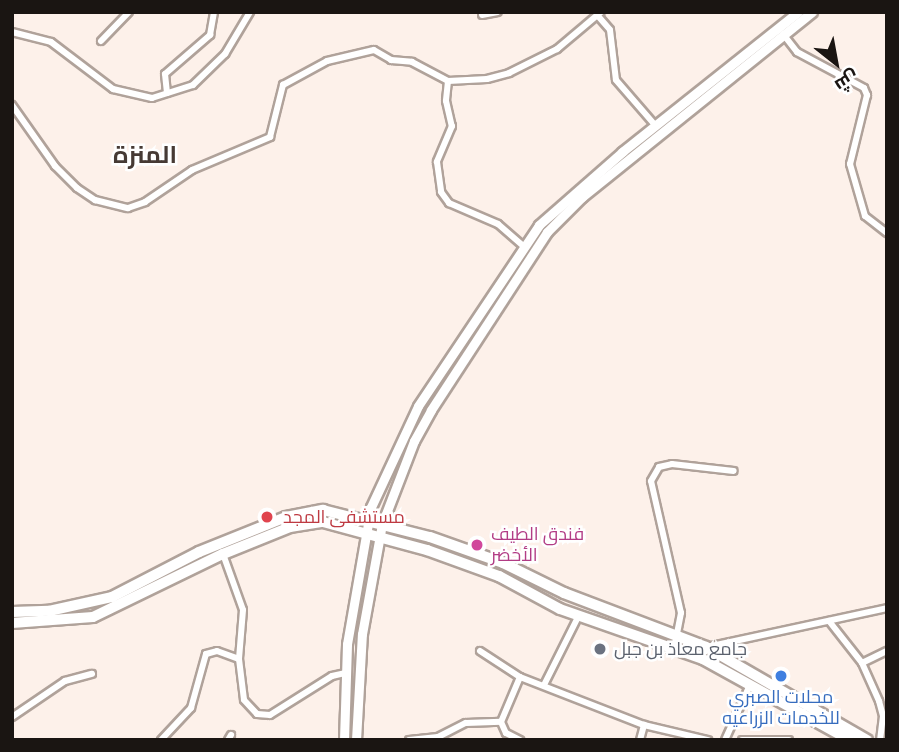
<!DOCTYPE html>
<meta charset="utf-8">
<style>
body{margin:0}
#map{position:relative;width:899px;height:752px;overflow:hidden;background:#fdf1ea;font-family:"Roboto Condensed",Cairo,sans-serif}
div>[style]{position:absolute}
[style*='--x']{left:calc(var(--x)*1px);top:calc(var(--y)*1px);width:calc(var(--w)*1px);rotate:calc(var(--a)*1deg)}
.roads{filter:drop-shadow(2px 0 #b0a29a) drop-shadow(-2px 0 #b0a29a) drop-shadow(0 2px #b0a29a) drop-shadow(0 -2px #b0a29a)}
.minor>*{height:6px;margin:-3px;padding:0 3px;transform-origin:3px;border-radius:3px;background:#fff}
.secondary>*{height:9px;margin:-4.5px;padding:0 4.5px;transform-origin:4.5px;border-radius:4.5px;background:#fff}
.primary>*{height:10px;margin:-5px;padding:0 5px;transform-origin:5px;border-radius:5px;background:#fff}
.dots>*{width:19px;height:19px;translate:-50% -50%;box-sizing:border-box;border:4px solid #fff;border-radius:50%}
span{translate:-50% -50%;white-space:nowrap;text-align:center;line-height:1.15;-webkit-text-stroke:5px #fff;paint-order:stroke}
.health-label{font-size:18px;color:#be3a42}
.left{translate:0 -50%;text-align:left}
.hotel-label{font-size:18px;color:#b23c85}
.worship-label{font-size:18px;color:#5b616d}
.shop-label{font-size:18px;color:#366cbe}
.district-label{font-size:24px;color:#463a34;font-weight:700}
.frame{position:absolute;inset:0;border:14px solid #1a1512;pointer-events:none}
.north{position:absolute;left:801px;top:28px;width:70px;height:70px;-webkit-text-stroke:5px #fff;paint-order:stroke;rotate:149deg;font-size:19px;font-weight:700;line-height:28px;text-align:center;color:#1a1512}
.north::after{content:'';display:block;margin:auto;width:24px;height:32px;background:#1a1512;clip-path:polygon(50% 0,100% 100%,50% 72%,0 100%)}
</style>
<div id="map">
<div class="roads">
<div class="minor">
<div style="--x:482;--y:15;--w:16;--a:-11"></div>
<div style="--x:598;--y:16;--w:18;--a:49"></div>
<div style="--x:610;--y:30;--w:50;--a:83.2"></div>
<div style="--x:616;--y:80;--w:60;--a:49.1"></div>
<div style="--x:12;--y:32;--w:40;--a:14.4"></div>
<div style="--x:51;--y:42;--w:78;--a:37.2"></div>
<div style="--x:113;--y:89;--w:40;--a:13"></div>
<div style="--x:152;--y:98;--w:43;--a:-17.6"></div>
<div style="--x:193;--y:85;--w:45;--a:-44.1"></div>
<div style="--x:225;--y:54;--w:49;--a:-59.2"></div>
<div style="--x:783;--y:34;--w:23;--a:52"></div>
<div style="--x:797;--y:52;--w:76;--a:28.2"></div>
<div style="--x:864;--y:88;--w:8;--a:67"></div>
<div style="--x:867;--y:95;--w:71;--a:103.8"></div>
<div style="--x:850;--y:164;--w:54;--a:73.9"></div>
<div style="--x:865;--y:216;--w:28;--a:38"></div>
<div style="--x:101;--y:41;--w:40;--a:-46"></div>
<div style="--x:448;--y:81;--w:20;--a:96"></div>
<div style="--x:446;--y:101;--w:26;--a:77"></div>
<div style="--x:452;--y:126;--w:39;--a:113"></div>
<div style="--x:437;--y:162;--w:30;--a:82"></div>
<div style="--x:441;--y:192;--w:14;--a:54"></div>
<div style="--x:449;--y:203;--w:53;--a:23.2"></div>
<div style="--x:498;--y:224;--w:35;--a:41"></div>
<div style="--x:167;--y:93;--w:19;--a:-96"></div>
<div style="--x:165;--y:74;--w:60;--a:-40.9"></div>
<div style="--x:210;--y:35;--w:23;--a:-80"></div>
<div style="--x:12;--y:105;--w:75;--a:54.8"></div>
<div style="--x:55;--y:166;--w:31;--a:45"></div>
<div style="--x:77;--y:188;--w:22;--a:34"></div>
<div style="--x:95;--y:200;--w:34;--a:14"></div>
<div style="--x:128;--y:208;--w:18;--a:-19"></div>
<div style="--x:145;--y:202;--w:57;--a:-34.2"></div>
<div style="--x:192;--y:170;--w:85;--a:-22.9"></div>
<div style="--x:270;--y:137;--w:54;--a:-76"></div>
<div style="--x:283;--y:85;--w:50;--a:-28.6"></div>
<div style="--x:327;--y:61;--w:48;--a:-13.2"></div>
<div style="--x:374;--y:50;--w:20;--a:30"></div>
<div style="--x:391;--y:60;--w:21;--a:5"></div>
<div style="--x:412;--y:62;--w:41;--a:27.8"></div>
<div style="--x:448;--y:81;--w:39;--a:-3"></div>
<div style="--x:487;--y:79;--w:23;--a:-15"></div>
<div style="--x:509;--y:73;--w:54;--a:-26.6"></div>
<div style="--x:557;--y:49;--w:57;--a:-40.1"></div>
<div style="--x:223;--y:554;--w:59;--a:70.3"></div>
<div style="--x:243;--y:610;--w:49;--a:94.7"></div>
<div style="--x:239;--y:659;--w:41;--a:83"></div>
<div style="--x:244;--y:700;--w:19;--a:47"></div>
<div style="--x:257;--y:714;--w:13;--a:4"></div>
<div style="--x:270;--y:715;--w:73;--a:-32.2"></div>
<div style="--x:332;--y:676;--w:13;--a:-13"></div>
<div style="--x:829;--y:621;--w:53;--a:51.8"></div>
<div style="--x:862;--y:663;--w:42;--a:65.9"></div>
<div style="--x:879;--y:701;--w:16;--a:75"></div>
<div style="--x:883;--y:716;--w:24;--a:97"></div>
<div style="--x:707;--y:647;--w:184;--a:-12.2"></div>
<div style="--x:674;--y:649;--w:37;--a:-79"></div>
<div style="--x:681;--y:613;--w:135;--a:-102.8"></div>
<div style="--x:651;--y:481;--w:16;--a:-60"></div>
<div style="--x:659;--y:467;--w:13;--a:-13"></div>
<div style="--x:672;--y:464;--w:62;--a:6.4"></div>
<div style="--x:480;--y:651;--w:48;--a:33"></div>
<div style="--x:520;--y:677;--w:133;--a:21.2"></div>
<div style="--x:644;--y:725;--w:66;--a:13.2"></div>
<div style="--x:862;--y:663;--w:28;--a:-26"></div>
<div style="--x:520;--y:677;--w:49;--a:112.9"></div>
<div style="--x:501;--y:722;--w:12;--a:66"></div>
<div style="--x:506;--y:733;--w:16;--a:27"></div>
<div style="--x:544;--y:685;--w:78;--a:-63.4"></div>
<div style="--x:12;--y:717;--w:64;--a:-34.2"></div>
<div style="--x:65;--y:681;--w:28;--a:-15"></div>
<div style="--x:161;--y:740;--w:44;--a:-46.8"></div>
<div style="--x:191;--y:708;--w:56;--a:-74.5"></div>
<div style="--x:206;--y:654;--w:11;--a:-15"></div>
<div style="--x:217;--y:651;--w:23;--a:20"></div>
<div style="--x:228;--y:740;--w:6;--a:-59"></div>
<div style="--x:409;--y:740;--w:29;--a:-6"></div>
<div style="--x:438;--y:737;--w:31;--a:-27"></div>
<div style="--x:466;--y:723;--w:35;--a:-2"></div>
<div style="--x:640;--y:740;--w:16;--a:-75"></div>
<div style="--x:725;--y:740;--w:60;--a:-65.6"></div>
<div style="--x:742;--y:740;--w:47;--a:0"></div>
</div>
<div class="secondary">
<div style="--x:344;--y:740;--w:96;--a:-88.2"></div>
<div style="--x:347;--y:644;--w:139;--a:-80.1"></div>
<div style="--x:371;--y:507;--w:111;--a:-65"></div>
<div style="--x:418;--y:406;--w:218;--a:-56.2"></div>
<div style="--x:539;--y:225;--w:111;--a:-41.3"></div>
<div style="--x:622;--y:152;--w:225;--a:-38.5"></div>
<div style="--x:356;--y:740;--w:106;--a:-86.8"></div>
<div style="--x:362;--y:634;--w:112;--a:-79.7"></div>
<div style="--x:382;--y:524;--w:89;--a:-68.9"></div>
<div style="--x:414;--y:441;--w:35;--a:-61"></div>
<div style="--x:431;--y:410;--w:212;--a:-56.9"></div>
<div style="--x:547;--y:232;--w:49;--a:-45"></div>
<div style="--x:582;--y:197;--w:295;--a:-38.8"></div>
</div>
<div class="primary">
<div style="--x:12;--y:612;--w:37;--a:-2"></div>
<div style="--x:49;--y:611;--w:65;--a:-12.5"></div>
<div style="--x:112;--y:597;--w:98;--a:-27.3"></div>
<div style="--x:199;--y:552;--w:94;--a:-21.9"></div>
<div style="--x:286;--y:517;--w:38;--a:-11"></div>
<div style="--x:323;--y:510;--w:110;--a:14.2"></div>
<div style="--x:430;--y:537;--w:77;--a:19.6"></div>
<div style="--x:503;--y:563;--w:68;--a:26.2"></div>
<div style="--x:564;--y:593;--w:152;--a:20.8"></div>
<div style="--x:706;--y:647;--w:186;--a:30"></div>
<div style="--x:12;--y:623;--w:81;--a:-4.2"></div>
<div style="--x:93;--y:617;--w:144;--a:-25.9"></div>
<div style="--x:223;--y:554;--w:72;--a:-21.9"></div>
<div style="--x:290;--y:527;--w:33;--a:-9"></div>
<div style="--x:323;--y:522;--w:108;--a:15.1"></div>
<div style="--x:427;--y:550;--w:77;--a:19.9"></div>
<div style="--x:499;--y:576;--w:69;--a:28.4"></div>
<div style="--x:560;--y:609;--w:151;--a:19.3"></div>
<div style="--x:703;--y:659;--w:168;--a:28.9"></div>
</div>
</div>
<div class="dots">
<div style="left:267px;top:517px;background:#e0444e"></div>
<div style="left:477px;top:545px;background:#d1479c"></div>
<div style="left:600px;top:649px;background:#6b7280"></div>
<div style="left:781px;top:676px;background:#3f7fe0"></div>
</div>
<div class="health-label">
<span class="left" style="left:283px;top:517px">مستشفى المجد</span>
</div>
<div class="hotel-label">
<span class="left" style="left:491px;top:545px">فندق الطيف<br>الأخضر</span>
</div>
<div class="worship-label">
<span class="left" style="left:614px;top:649px">جامع معاذ بن جبل</span>
</div>
<div class="shop-label">
<span style="left:781px;top:708px">محلات الصبري<br>للخدمات الزراعيه</span>
</div>
<div class="district-label">
<span style="left:145px;top:156px">المنزة</span>
</div>
<div class="frame"></div>
<div class="north">ش</div>
</div>
